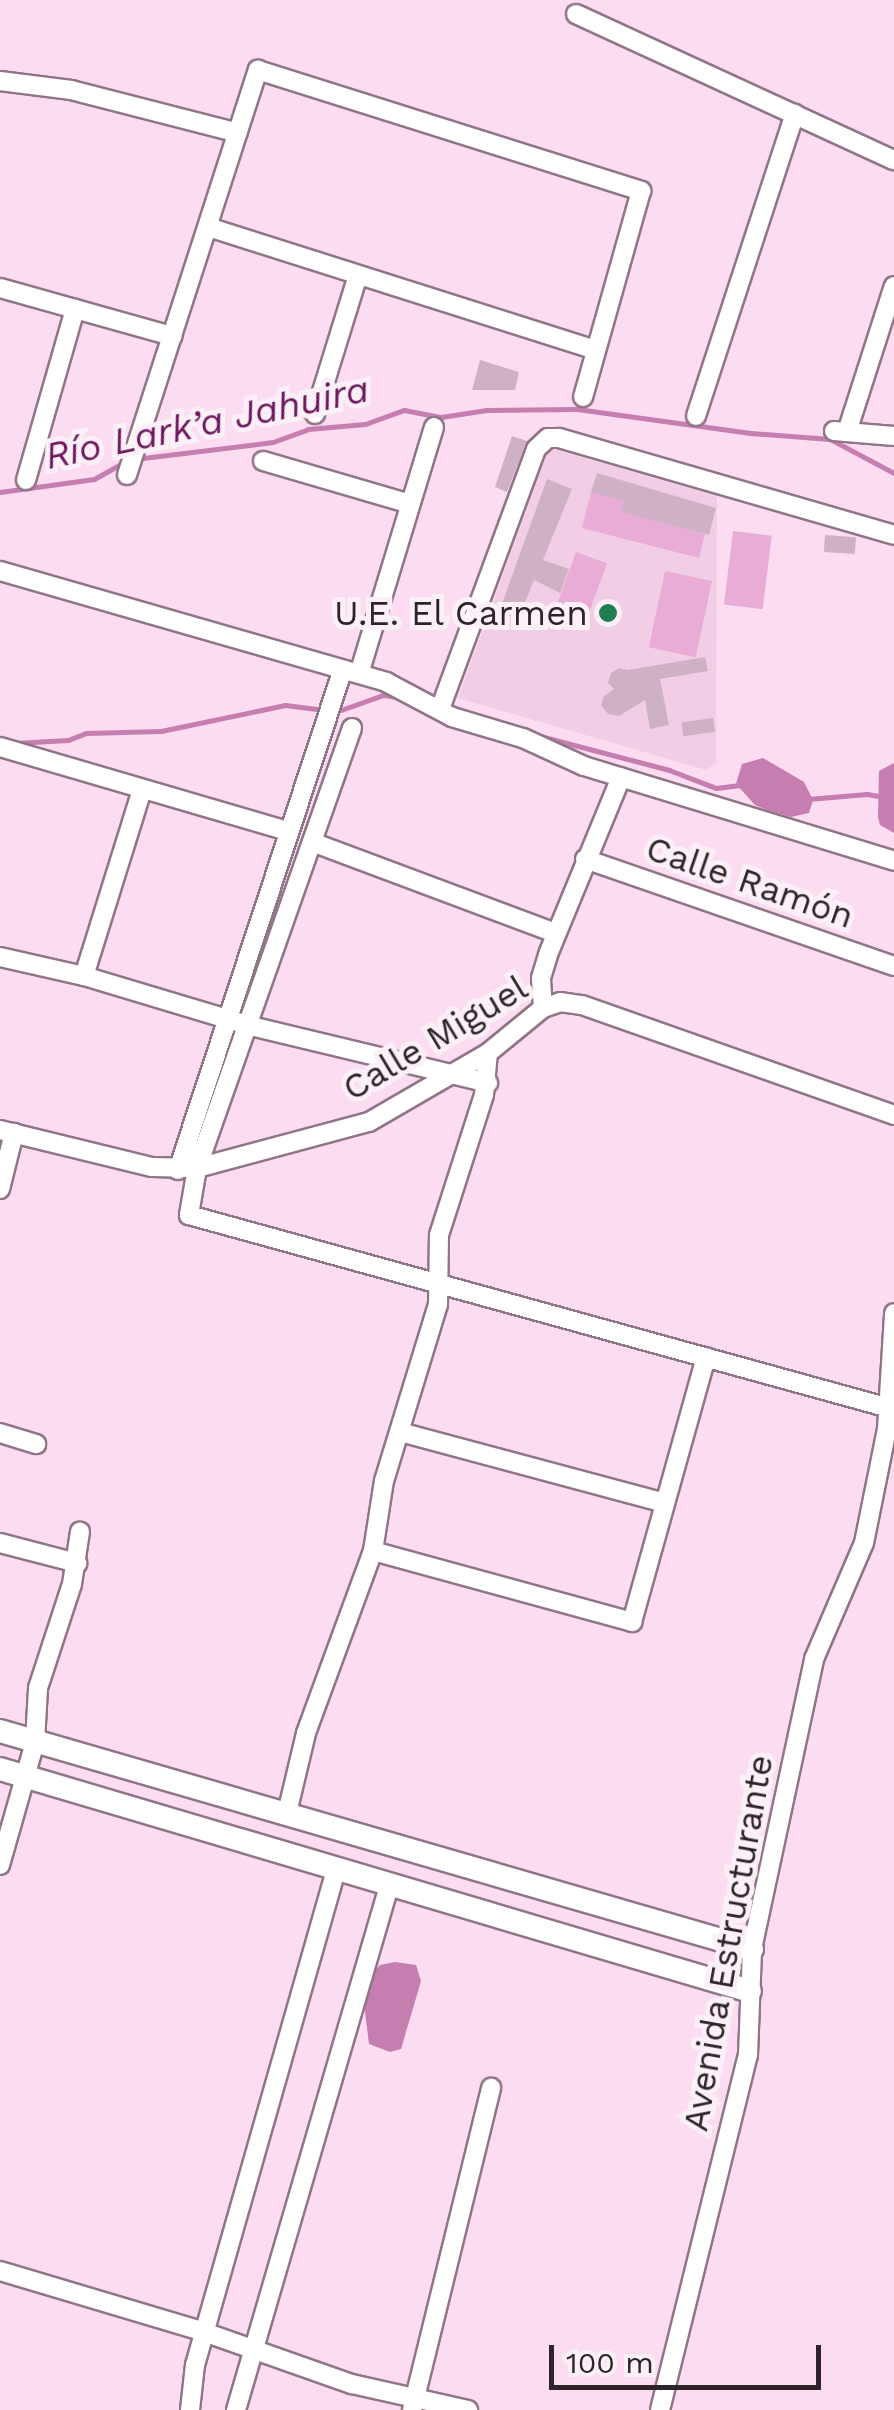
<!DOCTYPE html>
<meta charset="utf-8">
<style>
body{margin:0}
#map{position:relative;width:894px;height:2410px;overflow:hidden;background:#fbdcf1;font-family:"Work Sans",sans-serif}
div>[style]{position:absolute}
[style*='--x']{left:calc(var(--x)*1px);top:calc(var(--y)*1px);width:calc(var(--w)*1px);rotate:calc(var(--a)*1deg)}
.built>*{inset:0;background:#f2cee6}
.green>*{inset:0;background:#e8acd6;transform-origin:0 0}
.water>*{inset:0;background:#c67eb1}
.stream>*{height:5px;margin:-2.5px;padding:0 2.5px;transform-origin:2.5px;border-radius:2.5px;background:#c67eb1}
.building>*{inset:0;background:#ceb1c5;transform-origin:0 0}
.roads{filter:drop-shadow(2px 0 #907587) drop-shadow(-2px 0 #907587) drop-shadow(0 2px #907587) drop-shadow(0 -2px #907587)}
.minor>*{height:18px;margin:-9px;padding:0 9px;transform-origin:9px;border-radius:9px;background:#fff}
.tertiary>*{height:22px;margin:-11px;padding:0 11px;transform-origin:11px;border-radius:11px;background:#fff}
.dots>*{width:28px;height:28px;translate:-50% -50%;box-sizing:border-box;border:5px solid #fcf0f8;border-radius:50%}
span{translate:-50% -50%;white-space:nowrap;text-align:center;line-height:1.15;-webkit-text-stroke:10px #fcf0f8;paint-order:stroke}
.poi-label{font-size:35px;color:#2e232a}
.right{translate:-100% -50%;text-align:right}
.street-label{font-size:35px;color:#2e232a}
.water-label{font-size:38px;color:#6e185c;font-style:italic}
.scale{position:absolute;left:549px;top:2345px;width:272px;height:45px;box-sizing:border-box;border:5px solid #2e232a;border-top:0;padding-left:12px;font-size:30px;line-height:35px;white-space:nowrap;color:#2e232a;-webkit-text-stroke:8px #fcf0f8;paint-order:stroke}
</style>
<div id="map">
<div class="built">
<div style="clip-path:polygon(549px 448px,717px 496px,716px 763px,706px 770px,458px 698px)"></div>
</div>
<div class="green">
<div style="clip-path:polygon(591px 492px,624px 500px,622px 512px,705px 534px,699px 558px,582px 528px)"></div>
<div style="left:733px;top:531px;width:39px;height:74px;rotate:7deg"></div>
<div style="left:576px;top:552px;width:33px;height:63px;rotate:20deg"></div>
<div style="left:665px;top:571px;width:48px;height:78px;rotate:12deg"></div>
</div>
<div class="water">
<div style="clip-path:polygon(763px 758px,804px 782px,813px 800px,809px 813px,791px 817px,767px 810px,755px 805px,736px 784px,742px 764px)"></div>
<div style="clip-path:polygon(894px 763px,894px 833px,880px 825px,878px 817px,879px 771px)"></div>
<div style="clip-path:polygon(395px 1962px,416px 1965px,421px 1981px,401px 2049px,390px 2052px,369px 2044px,363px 1996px,369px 1977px,380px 1965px)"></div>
</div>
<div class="stream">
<div style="--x:135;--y:459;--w:139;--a:-7"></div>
<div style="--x:273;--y:442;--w:37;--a:-20"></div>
<div style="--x:308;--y:429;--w:57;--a:-5"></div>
<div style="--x:365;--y:424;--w:41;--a:-19.7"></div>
<div style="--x:404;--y:410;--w:38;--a:11"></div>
<div style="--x:441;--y:417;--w:46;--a:-8.8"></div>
<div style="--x:486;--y:410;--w:91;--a:-0.6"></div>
<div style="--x:577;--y:409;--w:175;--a:7.9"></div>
<div style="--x:750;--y:433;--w:80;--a:4.3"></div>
<div style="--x:830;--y:439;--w:72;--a:28"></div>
<div style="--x:0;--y:492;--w:95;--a:-7.9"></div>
<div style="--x:94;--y:479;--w:35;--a:-29"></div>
<div style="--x:341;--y:710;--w:45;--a:-19.7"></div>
<div style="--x:383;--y:695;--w:15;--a:8"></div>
<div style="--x:536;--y:735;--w:138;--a:14.7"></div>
<div style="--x:669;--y:770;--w:50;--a:21"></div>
<div style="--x:716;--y:788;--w:24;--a:-7"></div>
<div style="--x:15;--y:743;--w:53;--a:-3.2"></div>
<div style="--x:68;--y:740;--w:19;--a:-21"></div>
<div style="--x:86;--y:733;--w:75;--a:-1.5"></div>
<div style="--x:161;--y:731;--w:127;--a:-11.8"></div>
<div style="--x:285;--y:705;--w:32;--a:7"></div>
<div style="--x:808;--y:799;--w:59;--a:-4.8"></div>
<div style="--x:867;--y:794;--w:27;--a:10"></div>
</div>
<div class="building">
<div style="clip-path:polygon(480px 360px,519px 372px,515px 390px,472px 390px)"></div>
<div style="clip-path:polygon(512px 436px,527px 441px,507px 492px,495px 487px)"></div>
<div style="clip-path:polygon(597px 473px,716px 508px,709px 535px,621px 512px,624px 501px,591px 492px)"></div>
<div style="clip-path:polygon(547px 479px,572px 489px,543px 560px,569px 569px,560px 593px,534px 580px,518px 620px,499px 612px)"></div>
<div style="left:825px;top:535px;width:31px;height:17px;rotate:4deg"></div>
<div style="clip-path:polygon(705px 657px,708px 671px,660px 679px,669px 725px,650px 729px,645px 700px,619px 716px,608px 714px,601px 705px,604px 696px,614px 689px,608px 683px,611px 673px,619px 668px,628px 670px)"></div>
<div style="left:713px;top:718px;width:14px;height:32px;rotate:82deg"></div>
</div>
<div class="roads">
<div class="minor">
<div style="--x:576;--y:14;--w:350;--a:24.7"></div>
<div style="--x:0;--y:81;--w:72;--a:7.2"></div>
<div style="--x:71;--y:90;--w:172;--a:14.4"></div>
<div style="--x:208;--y:227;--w:406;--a:17.6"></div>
<div style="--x:0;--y:288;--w:179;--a:15.6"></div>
<div style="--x:315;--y:414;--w:145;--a:-72.8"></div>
<div style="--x:696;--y:416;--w:318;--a:-71.9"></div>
<div style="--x:834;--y:431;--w:60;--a:4.8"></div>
<div style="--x:847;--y:432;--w:153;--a:-72.2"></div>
<div style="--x:263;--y:461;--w:153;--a:16.3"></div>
<div style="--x:127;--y:475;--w:426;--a:-72.1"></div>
<div style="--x:258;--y:70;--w:402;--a:17.5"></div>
<div style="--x:641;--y:191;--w:214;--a:105.7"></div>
<div style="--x:26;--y:480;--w:178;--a:-74"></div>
<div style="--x:0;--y:571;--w:402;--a:16"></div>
<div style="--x:386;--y:682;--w:75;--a:27.9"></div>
<div style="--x:452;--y:717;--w:74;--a:16.5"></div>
<div style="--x:523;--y:738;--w:67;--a:24.7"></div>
<div style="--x:584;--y:766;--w:324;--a:17"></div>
<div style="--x:359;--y:674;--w:258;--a:-73.1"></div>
<div style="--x:440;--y:709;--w:277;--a:-69.7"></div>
<div style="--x:536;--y:449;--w:16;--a:-43"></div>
<div style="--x:548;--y:438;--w:11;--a:0"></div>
<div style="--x:559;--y:438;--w:349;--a:16.1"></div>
<div style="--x:352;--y:728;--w:467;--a:109.4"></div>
<div style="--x:197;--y:1168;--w:48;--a:99.7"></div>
<div style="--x:189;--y:1215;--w:726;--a:15.41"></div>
<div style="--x:0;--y:747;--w:299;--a:16.3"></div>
<div style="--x:312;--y:842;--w:260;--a:20.5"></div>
<div style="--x:585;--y:859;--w:327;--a:19.1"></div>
<div style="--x:0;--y:957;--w:86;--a:12.7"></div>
<div style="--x:84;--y:976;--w:170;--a:16.7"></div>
<div style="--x:247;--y:1025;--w:248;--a:13.5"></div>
<div style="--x:84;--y:976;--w:195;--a:-72.7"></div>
<div style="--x:543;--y:1008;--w:30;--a:-94"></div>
<div style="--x:541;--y:978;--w:27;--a:-73"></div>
<div style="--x:549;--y:952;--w:189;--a:-67.6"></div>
<div style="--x:0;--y:1130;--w:156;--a:13.7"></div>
<div style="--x:152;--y:1167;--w:45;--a:1.3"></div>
<div style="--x:197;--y:1168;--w:178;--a:-15"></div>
<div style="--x:369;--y:1122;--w:138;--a:-30.1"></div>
<div style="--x:488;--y:1053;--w:71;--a:-39.3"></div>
<div style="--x:543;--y:1008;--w:18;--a:-19"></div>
<div style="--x:560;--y:1002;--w:22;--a:8"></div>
<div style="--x:582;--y:1005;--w:331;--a:19.4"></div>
<div style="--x:178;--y:1170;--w:527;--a:-71.77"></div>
<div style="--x:0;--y:1189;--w:58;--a:-76"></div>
<div style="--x:400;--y:1432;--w:274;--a:15"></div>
<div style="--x:0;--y:1433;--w:38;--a:17"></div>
<div style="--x:0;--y:1543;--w:80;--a:14.6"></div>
<div style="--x:373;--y:1551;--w:269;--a:15.3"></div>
<div style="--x:632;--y:1622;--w:275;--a:-74.4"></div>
<div style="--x:287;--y:1813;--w:82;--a:-76.6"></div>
<div style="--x:306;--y:1733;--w:194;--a:-69.8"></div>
<div style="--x:373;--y:1551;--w:71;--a:-81.1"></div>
<div style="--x:384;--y:1481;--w:185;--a:-73"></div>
<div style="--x:438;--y:1304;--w:69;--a:-89.2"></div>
<div style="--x:439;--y:1235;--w:147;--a:-72.2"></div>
<div style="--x:484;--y:1095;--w:42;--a:-84.6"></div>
<div style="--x:0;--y:1865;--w:128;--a:-74.1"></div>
<div style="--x:35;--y:1742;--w:54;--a:-86.8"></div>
<div style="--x:38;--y:1688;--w:109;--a:-71.9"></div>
<div style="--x:72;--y:1584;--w:53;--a:-81.3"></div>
<div style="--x:0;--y:2271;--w:213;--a:16.6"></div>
<div style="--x:204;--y:2332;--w:157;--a:19.4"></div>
<div style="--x:352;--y:2384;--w:119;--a:12.6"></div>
<div style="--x:190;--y:2410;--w:45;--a:-83.7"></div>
<div style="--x:195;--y:2365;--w:515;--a:-74.1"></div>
<div style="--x:236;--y:2410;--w:546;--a:-73.72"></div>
<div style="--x:412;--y:2410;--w:332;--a:-76.2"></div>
<div style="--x:660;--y:2410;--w:366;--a:-76.1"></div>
<div style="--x:748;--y:2055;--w:106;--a:-87.8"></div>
<div style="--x:752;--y:1949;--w:297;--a:-77.9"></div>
<div style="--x:814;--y:1659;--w:126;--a:-66.7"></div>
<div style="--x:864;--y:1543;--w:116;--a:-78.6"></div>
<div style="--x:887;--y:1429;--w:116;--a:-86.5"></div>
</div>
<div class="tertiary">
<div style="--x:0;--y:1731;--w:783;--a:16.17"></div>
<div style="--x:0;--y:1769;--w:782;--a:16.49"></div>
</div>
</div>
<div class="dots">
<div style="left:608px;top:613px;background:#227c52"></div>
</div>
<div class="poi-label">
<span class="right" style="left:588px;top:613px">U.E. El Carmen</span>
</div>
<div class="street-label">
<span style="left:750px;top:882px;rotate:19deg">Calle Ramón</span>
<span style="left:435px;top:1038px;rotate:-31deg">Calle Miguel</span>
<span style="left:728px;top:1943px;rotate:-80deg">Avenida Estructurante</span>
</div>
<div class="water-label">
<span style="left:207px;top:423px;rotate:-12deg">Río Lark’a Jahuira</span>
</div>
<div class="scale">100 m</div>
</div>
